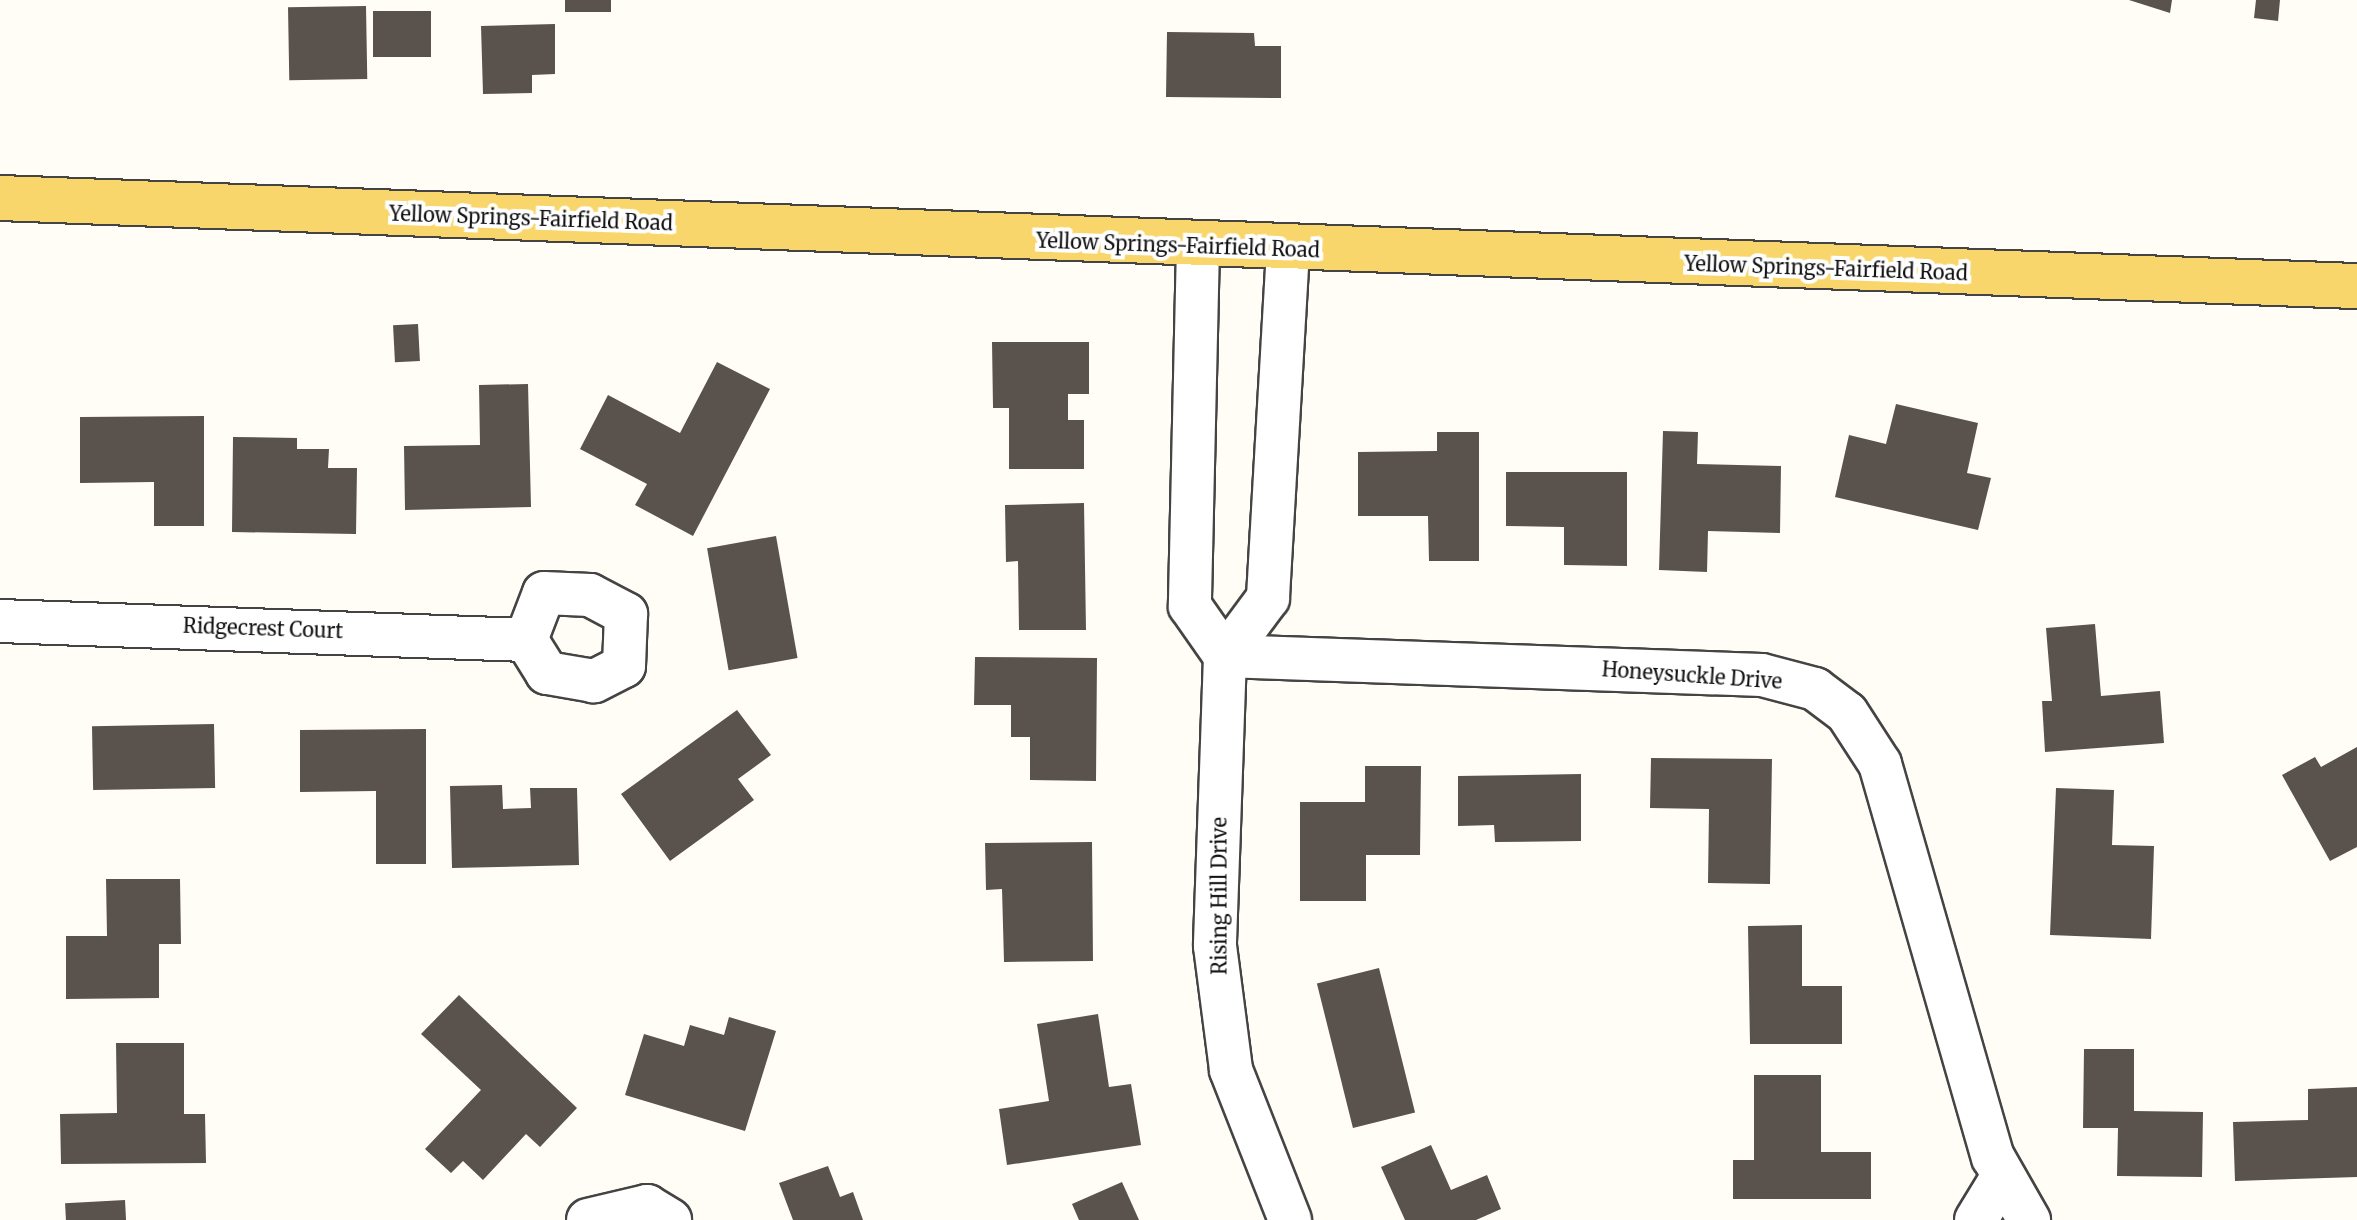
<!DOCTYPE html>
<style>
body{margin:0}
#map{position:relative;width:2357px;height:1220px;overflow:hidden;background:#fffdf5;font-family:Merriweather,serif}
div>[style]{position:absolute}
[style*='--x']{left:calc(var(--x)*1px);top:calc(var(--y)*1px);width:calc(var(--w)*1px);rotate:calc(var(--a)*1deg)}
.building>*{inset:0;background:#5a524d;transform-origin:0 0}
.roads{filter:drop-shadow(2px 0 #444) drop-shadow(-2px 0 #444) drop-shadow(0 2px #444) drop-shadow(0 -2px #444)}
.minor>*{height:42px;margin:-21px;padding:0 21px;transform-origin:21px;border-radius:21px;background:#fff}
.major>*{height:44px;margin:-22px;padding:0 22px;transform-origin:22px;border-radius:22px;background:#f9d66b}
span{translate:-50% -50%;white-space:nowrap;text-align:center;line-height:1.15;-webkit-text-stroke:8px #fff;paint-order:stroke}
.street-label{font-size:20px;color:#111}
</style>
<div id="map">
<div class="building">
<div style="left:565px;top:0;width:46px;height:12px"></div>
<div style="clip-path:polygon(2129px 0,2172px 0,2170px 13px)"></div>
<div style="clip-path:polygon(2256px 0,2280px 0,2278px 21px,2254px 18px)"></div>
<div style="left:366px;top:6px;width:73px;height:78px;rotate:89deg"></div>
<div style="left:431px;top:11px;width:46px;height:58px;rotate:90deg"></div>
<div style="clip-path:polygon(555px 24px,555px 74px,532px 75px,532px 93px,483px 94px,481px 26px)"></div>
<div style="clip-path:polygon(1167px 32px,1254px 33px,1255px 46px,1281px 46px,1281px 98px,1166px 97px)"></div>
<div style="left:418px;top:324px;width:37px;height:25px;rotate:87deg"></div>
<div style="clip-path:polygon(992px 342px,1089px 342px,1089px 394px,1068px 394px,1068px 420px,1084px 420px,1084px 469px,1009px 469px,1009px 408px,993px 408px)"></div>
<div style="clip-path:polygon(717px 362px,770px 389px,693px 536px,635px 505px,647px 484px,580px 449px,608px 395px,680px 433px)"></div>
<div style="clip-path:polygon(528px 384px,531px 507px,405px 510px,404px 446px,480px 445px,479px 385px)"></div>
<div style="clip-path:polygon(1896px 404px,1978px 423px,1967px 473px,1991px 478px,1978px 530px,1835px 497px,1849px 435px,1886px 444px)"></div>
<div style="clip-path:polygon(204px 416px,204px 526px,154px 526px,154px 482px,80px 483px,80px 417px)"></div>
<div style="clip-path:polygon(1663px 431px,1698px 432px,1697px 464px,1781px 466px,1780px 533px,1708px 531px,1707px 572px,1659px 570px)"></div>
<div style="clip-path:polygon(1437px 432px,1479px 432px,1479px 561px,1429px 561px,1428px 516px,1358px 516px,1358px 452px,1437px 451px)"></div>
<div style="clip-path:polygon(233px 437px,297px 438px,297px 449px,329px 449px,328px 468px,357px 468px,356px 534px,232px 532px)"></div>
<div style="clip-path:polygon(1506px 472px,1627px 472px,1627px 566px,1564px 565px,1564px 527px,1506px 526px)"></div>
<div style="clip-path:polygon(1084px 503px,1086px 630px,1019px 630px,1018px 561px,1006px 562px,1005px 505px)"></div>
<div style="left:776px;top:536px;width:124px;height:70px;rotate:80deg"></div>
<div style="clip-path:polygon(2095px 624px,2101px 696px,2160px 691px,2164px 743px,2045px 752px,2042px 701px,2052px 701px,2046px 628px)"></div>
<div style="clip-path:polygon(975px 657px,1097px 658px,1096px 781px,1030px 780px,1030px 737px,1011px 737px,1011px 705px,974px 705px)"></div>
<div style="clip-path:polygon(737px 710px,771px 755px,738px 779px,754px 800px,670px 861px,621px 794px)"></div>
<div style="left:214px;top:724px;width:64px;height:122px;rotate:89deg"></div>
<div style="clip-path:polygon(426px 729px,426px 864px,376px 864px,376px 791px,300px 792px,300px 730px)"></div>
<div style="clip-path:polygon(2357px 747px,2357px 847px,2330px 861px,2282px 775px,2315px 757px,2321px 767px)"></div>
<div style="clip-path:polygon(1651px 758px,1772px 759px,1770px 884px,1708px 883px,1709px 809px,1650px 808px)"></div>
<div style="clip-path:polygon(1365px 766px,1421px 766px,1420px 855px,1366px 855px,1366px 901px,1300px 901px,1300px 802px,1365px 802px)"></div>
<div style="clip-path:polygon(1581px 774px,1581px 841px,1495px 842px,1494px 825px,1458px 826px,1458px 776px)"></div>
<div style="clip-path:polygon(502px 785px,503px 809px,531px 808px,530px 788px,577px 788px,579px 865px,452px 868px,450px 786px)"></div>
<div style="clip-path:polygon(2056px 788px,2114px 790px,2112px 845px,2154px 846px,2151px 939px,2050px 935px)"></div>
<div style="clip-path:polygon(1092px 842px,1093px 961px,1004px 962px,1002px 889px,986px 890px,985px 843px)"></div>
<div style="clip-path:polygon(106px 879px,180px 879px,181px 944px,159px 944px,159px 998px,66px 999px,66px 936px,107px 936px)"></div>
<div style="clip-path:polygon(1802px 925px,1802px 986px,1842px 986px,1842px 1044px,1750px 1044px,1748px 926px)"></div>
<div style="left:1379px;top:968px;width:149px;height:64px;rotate:76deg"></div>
<div style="clip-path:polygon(459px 995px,577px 1108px,540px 1147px,526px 1134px,483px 1180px,463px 1161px,451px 1173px,425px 1149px,481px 1090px,421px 1034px)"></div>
<div style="clip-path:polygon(1098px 1014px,1109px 1087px,1131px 1084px,1141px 1145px,1007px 1165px,999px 1109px,1049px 1101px,1037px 1024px)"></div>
<div style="clip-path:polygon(729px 1017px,776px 1031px,745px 1131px,625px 1095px,644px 1034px,684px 1046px,690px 1025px,724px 1035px)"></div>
<div style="clip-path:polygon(116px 1043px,184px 1043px,184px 1114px,205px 1114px,206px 1163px,61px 1164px,60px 1114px,117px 1113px)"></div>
<div style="clip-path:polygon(2084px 1049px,2134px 1049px,2134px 1111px,2203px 1112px,2202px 1177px,2117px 1176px,2118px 1128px,2083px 1128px)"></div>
<div style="clip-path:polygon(1754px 1075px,1821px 1075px,1821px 1152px,1871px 1152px,1871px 1199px,1733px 1199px,1733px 1160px,1754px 1160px)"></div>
<div style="clip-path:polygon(2357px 1087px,2357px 1177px,2235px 1181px,2233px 1122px,2308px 1120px,2308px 1089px)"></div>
<div style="clip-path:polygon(1431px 1145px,1451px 1190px,1487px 1175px,1501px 1209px,1476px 1220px,1405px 1220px,1381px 1167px)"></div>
<div style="clip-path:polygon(828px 1166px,840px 1197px,853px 1192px,863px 1220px,793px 1220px,779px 1183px)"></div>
<div style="clip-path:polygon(1122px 1182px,1139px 1220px,1079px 1220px,1072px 1204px)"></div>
<div style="left:125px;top:1200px;width:20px;height:60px;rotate:87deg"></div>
</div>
<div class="roads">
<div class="minor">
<div style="--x:1198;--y:246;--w:360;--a:91.3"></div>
<div style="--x:1190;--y:606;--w:61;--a:55"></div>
<div style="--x:1288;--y:250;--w:349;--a:93.3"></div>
<div style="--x:1268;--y:598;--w:72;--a:126.6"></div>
<div style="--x:1225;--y:656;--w:290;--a:92"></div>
<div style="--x:1215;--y:946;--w:125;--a:82.6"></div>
<div style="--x:1231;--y:1070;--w:161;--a:68.5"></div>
<div style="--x:544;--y:593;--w:46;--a:2.5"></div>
<div style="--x:590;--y:595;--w:41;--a:27.8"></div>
<div style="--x:626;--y:614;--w:52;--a:92.2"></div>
<div style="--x:624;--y:666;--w:34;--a:153"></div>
<div style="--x:594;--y:681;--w:48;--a:-170.3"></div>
<div style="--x:547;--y:673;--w:39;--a:-122"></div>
<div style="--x:526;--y:640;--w:50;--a:-69"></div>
<div style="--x:0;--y:621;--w:526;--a:2.07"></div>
<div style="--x:1225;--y:656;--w:537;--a:2.03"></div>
<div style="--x:1762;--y:675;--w:55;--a:14.8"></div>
<div style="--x:1815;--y:689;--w:40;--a:37"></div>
<div style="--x:1847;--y:713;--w:61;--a:57.1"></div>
<div style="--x:1880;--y:764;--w:409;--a:74"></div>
<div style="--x:1993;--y:1157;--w:73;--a:60.3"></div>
<div style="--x:588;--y:1220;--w:61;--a:-13.3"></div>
<div style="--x:647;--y:1206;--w:27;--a:31"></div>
<div style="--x:1976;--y:1220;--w:48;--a:-58.6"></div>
</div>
<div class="major">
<div style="--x:0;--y:198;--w:2359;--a:2.14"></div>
</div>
</div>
<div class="street-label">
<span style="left:531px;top:218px;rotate:2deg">Yellow Springs-Fairfield Road</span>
<span style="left:1178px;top:245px;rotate:2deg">Yellow Springs-Fairfield Road</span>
<span style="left:1826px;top:268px;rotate:2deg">Yellow Springs-Fairfield Road</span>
<span style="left:263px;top:628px;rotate:2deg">Ridgecrest Court</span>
<span style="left:1692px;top:675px;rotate:4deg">Honeysuckle Drive</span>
<span style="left:1219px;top:896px;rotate:-90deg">Rising Hill Drive</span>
</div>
</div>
